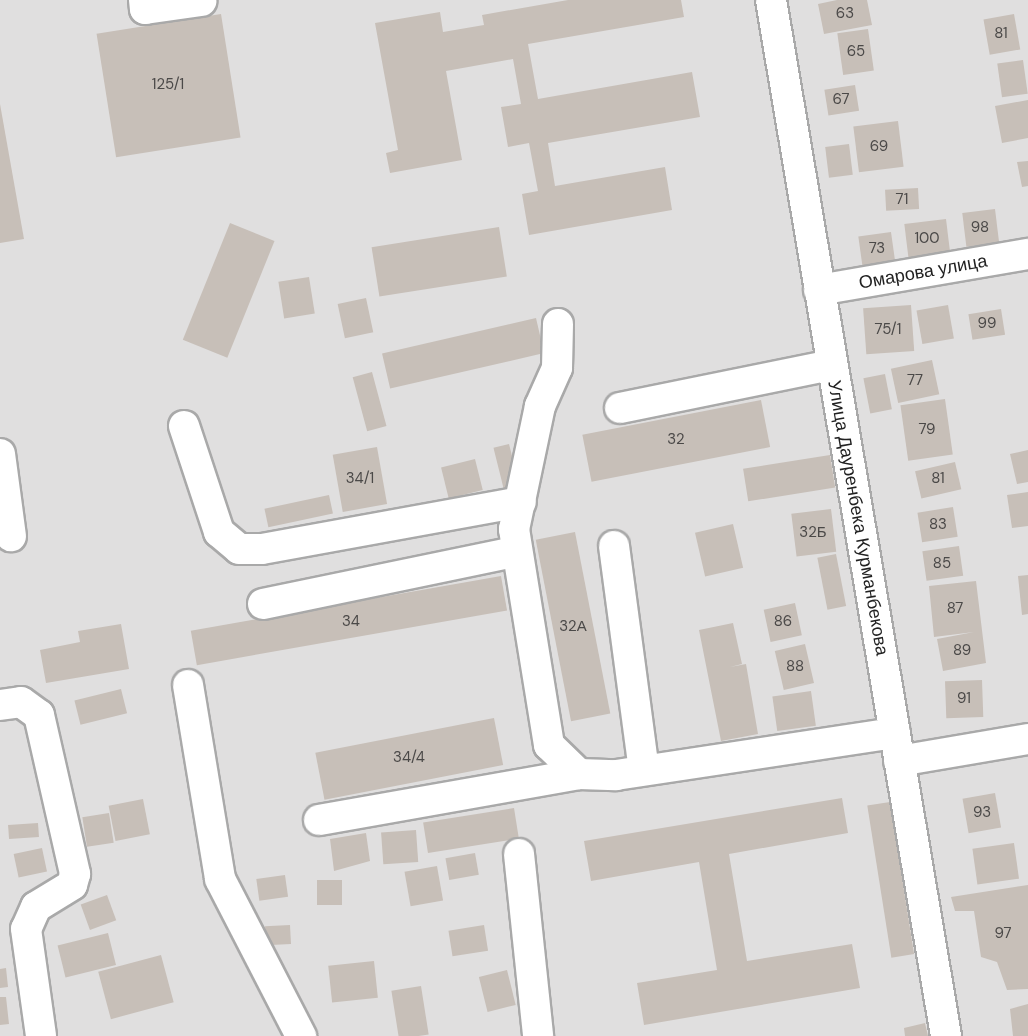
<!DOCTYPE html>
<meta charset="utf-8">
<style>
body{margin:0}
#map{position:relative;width:1028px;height:1036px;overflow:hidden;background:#f2efe9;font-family:"DM Sans",sans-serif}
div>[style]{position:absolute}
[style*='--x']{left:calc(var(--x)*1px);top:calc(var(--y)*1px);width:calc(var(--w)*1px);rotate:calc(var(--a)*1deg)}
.residential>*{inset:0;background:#e0dfdf;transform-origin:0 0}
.building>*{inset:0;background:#c7bfb8;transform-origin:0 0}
.roads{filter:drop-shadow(2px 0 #a9a9a9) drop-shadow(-2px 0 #a9a9a9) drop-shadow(0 2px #a9a9a9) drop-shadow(0 -2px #a9a9a9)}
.minor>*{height:30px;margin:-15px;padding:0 15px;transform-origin:15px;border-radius:15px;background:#fff}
span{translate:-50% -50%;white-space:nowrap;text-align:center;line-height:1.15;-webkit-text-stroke:4.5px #fff;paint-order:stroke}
.number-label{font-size:15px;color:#4b4948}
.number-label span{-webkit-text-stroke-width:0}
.street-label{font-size:18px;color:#222}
</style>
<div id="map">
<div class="residential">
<div style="left:0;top:0;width:1028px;height:1036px"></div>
</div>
<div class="building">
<div style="clip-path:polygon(568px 0,681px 0,684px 17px,528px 44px,538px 99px,692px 72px,700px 117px,548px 143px,555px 186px,665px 167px,672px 210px,529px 235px,522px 194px,538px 191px,529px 143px,508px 147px,501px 107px,521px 104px,513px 59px,446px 71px,462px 160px,390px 173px,386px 153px,398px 150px,375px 23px,440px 12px,443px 32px,484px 25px,482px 15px)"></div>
<div style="clip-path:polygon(837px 0,867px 0,872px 25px,824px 34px,818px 4px)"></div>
<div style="left:221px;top:14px;width:125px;height:126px;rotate:81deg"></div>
<div style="left:1014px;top:14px;width:36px;height:31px;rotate:80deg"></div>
<div style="left:868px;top:29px;width:42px;height:31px;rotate:82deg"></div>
<div style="left:1023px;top:60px;width:34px;height:26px;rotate:82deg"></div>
<div style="left:855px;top:85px;width:26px;height:31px;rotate:81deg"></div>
<div style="clip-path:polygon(1028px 100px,1028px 138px,1002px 143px,995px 106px)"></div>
<div style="clip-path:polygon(0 104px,24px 239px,0 243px)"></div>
<div style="left:898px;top:121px;width:46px;height:45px;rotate:83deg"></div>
<div style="left:849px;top:144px;width:31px;height:24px;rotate:83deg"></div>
<div style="clip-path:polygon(1028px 161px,1028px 186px,1022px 187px,1017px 162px)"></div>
<div style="left:918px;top:188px;width:21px;height:33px;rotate:87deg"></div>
<div style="left:995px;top:209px;width:34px;height:33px;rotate:83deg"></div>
<div style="left:946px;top:219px;width:35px;height:42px;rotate:83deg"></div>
<div style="left:230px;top:223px;width:48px;height:126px;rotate:22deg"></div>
<div style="left:499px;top:227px;width:50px;height:129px;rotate:81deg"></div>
<div style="left:891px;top:232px;width:29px;height:33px;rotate:82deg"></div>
<div style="left:309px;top:277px;width:37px;height:31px;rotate:81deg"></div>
<div style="left:366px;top:298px;width:35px;height:29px;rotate:78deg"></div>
<div style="left:911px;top:305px;width:46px;height:48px;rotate:86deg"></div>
<div style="left:948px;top:305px;width:34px;height:32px;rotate:80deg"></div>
<div style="left:1001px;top:309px;width:26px;height:33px;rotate:81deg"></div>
<div style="left:536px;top:318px;width:36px;height:158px;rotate:77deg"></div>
<div style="left:932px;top:360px;width:35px;height:42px;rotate:78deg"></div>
<div style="left:372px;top:372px;width:56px;height:20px;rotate:75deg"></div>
<div style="left:885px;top:374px;width:36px;height:22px;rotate:79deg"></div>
<div style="left:945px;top:399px;width:56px;height:45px;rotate:82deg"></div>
<div style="left:761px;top:400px;width:48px;height:182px;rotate:79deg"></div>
<div style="left:509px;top:444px;width:49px;height:16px;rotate:76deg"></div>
<div style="left:377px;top:447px;width:58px;height:45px;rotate:80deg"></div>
<div style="clip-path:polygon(1028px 450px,1028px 482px,1017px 484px,1010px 454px)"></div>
<div style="left:830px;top:455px;width:33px;height:88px;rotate:81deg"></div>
<div style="left:475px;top:459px;width:32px;height:35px;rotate:76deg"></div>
<div style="left:955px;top:462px;width:28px;height:41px;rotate:77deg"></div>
<div style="clip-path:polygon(1028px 492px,1028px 526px,1012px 528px,1007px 495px)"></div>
<div style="left:329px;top:495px;width:19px;height:66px;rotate:78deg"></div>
<div style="left:953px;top:507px;width:30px;height:36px;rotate:81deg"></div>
<div style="left:831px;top:509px;width:43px;height:40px;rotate:83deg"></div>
<div style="left:733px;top:524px;width:45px;height:39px;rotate:77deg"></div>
<div style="left:575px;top:532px;width:185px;height:40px;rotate:79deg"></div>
<div style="left:959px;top:546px;width:30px;height:37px;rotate:82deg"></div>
<div style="left:836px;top:554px;width:53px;height:19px;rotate:79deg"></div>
<div style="clip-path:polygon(1028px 575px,1028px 614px,1022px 615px,1018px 576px)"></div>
<div style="left:501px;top:576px;width:35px;height:315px;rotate:80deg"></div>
<div style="clip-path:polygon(976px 581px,986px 663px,943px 671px,937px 639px,974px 632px,934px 637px,929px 586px)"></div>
<div style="left:795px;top:603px;width:33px;height:32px;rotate:78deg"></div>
<div style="clip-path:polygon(733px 623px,742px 664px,730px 667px,746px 664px,758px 734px,721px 741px,699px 630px)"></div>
<div style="clip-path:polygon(121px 624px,129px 669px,46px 683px,40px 650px,80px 642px,78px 631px)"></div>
<div style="left:805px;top:644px;width:40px;height:31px;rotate:77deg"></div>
<div style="left:982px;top:680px;width:37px;height:37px;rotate:88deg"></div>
<div style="left:121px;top:689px;width:25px;height:48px;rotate:76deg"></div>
<div style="left:811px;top:691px;width:35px;height:39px;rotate:82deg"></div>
<div style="left:494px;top:718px;width:48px;height:182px;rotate:79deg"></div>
<div style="left:995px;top:793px;width:35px;height:33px;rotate:80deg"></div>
<div style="clip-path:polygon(842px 798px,848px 833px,729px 854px,747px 961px,852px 944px,860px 988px,644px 1025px,637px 983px,717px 970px,699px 862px,591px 881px,584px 841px)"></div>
<div style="left:143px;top:799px;width:36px;height:35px;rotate:79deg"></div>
<div style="left:890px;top:802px;width:154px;height:23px;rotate:81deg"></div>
<div style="left:514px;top:808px;width:31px;height:92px;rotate:81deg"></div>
<div style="left:109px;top:813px;width:30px;height:27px;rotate:81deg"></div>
<div style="left:38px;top:823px;width:14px;height:30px;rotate:86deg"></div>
<div style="left:416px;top:830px;width:32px;height:35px;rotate:86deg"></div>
<div style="clip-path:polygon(366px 833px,370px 861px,334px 871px,330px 839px)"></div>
<div style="left:1014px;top:843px;width:36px;height:42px;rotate:82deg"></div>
<div style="left:42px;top:848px;width:24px;height:29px;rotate:78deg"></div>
<div style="left:475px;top:853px;width:22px;height:30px;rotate:80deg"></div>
<div style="left:437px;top:866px;width:35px;height:33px;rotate:80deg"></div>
<div style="left:285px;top:875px;width:22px;height:29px;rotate:82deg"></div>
<div style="left:317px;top:880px;width:25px;height:25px"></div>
<div style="clip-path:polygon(1028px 885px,1028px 989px,1007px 990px,997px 962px,981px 957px,974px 911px,955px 911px,951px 897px)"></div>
<div style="left:107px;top:895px;width:27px;height:28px;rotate:70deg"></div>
<div style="left:290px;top:925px;width:19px;height:25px;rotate:87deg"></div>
<div style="left:484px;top:925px;width:26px;height:36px;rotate:81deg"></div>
<div style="left:108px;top:933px;width:33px;height:52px;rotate:76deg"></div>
<div style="left:161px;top:955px;width:49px;height:65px;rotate:75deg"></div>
<div style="left:374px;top:961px;width:37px;height:46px;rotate:84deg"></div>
<div style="clip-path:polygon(6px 968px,8px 987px,0 988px,0 969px)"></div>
<div style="left:507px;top:970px;width:36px;height:29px;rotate:76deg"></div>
<div style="left:421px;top:986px;width:49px;height:30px;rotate:81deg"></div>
<div style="clip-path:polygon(0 997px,6px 997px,9px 1024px,0 1025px)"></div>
<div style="clip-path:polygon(1028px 1004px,1028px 1036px,1013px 1036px,1010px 1009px)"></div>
<div style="clip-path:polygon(925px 1023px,928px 1036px,905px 1036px,904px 1028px)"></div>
</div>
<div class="roads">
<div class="minor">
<div style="--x:144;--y:0;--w:9;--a:84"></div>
<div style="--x:145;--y:9;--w:57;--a:-8.1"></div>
<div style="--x:771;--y:0;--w:1051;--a:80.41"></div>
<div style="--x:819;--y:290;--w:212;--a:-9.8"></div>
<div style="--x:558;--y:324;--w:44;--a:91.3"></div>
<div style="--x:557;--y:368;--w:42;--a:114.1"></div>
<div style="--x:540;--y:406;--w:126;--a:101.9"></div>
<div style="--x:514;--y:529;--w:219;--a:80.8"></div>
<div style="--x:549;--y:745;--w:42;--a:44"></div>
<div style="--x:579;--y:774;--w:37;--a:2"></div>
<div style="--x:616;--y:775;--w:282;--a:-8.6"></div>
<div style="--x:620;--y:408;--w:215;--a:-11.5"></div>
<div style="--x:184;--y:426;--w:112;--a:71.7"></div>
<div style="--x:219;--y:532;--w:26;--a:40"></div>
<div style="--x:239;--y:549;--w:23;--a:0"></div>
<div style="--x:262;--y:549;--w:263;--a:-10.3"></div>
<div style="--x:0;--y:454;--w:83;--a:82.4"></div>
<div style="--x:614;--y:546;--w:226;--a:82.4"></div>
<div style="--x:263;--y:604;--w:257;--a:-11.7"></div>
<div style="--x:188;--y:685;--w:197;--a:80.6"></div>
<div style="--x:220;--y:879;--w:177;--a:62.7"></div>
<div style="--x:0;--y:705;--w:21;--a:-8"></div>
<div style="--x:21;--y:702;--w:22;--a:36"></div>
<div style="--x:39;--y:715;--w:163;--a:77.2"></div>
<div style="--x:75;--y:874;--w:11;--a:105"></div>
<div style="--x:72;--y:885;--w:42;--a:148.6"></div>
<div style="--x:36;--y:907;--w:24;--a:114"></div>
<div style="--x:26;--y:929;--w:108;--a:82"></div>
<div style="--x:899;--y:761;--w:131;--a:-9.7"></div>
<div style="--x:319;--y:820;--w:264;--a:-10"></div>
<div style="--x:519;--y:854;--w:183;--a:84"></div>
</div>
</div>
<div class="number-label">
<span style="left:845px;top:14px">63</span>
<span style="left:1001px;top:34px">81</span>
<span style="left:856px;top:52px">65</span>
<span style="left:168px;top:85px">125/1</span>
<span style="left:841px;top:100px">67</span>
<span style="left:879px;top:147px">69</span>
<span style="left:902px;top:200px">71</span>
<span style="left:980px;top:228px">98</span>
<span style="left:927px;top:239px">100</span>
<span style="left:877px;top:249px">73</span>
<span style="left:987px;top:324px">99</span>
<span style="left:888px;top:330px">75/1</span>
<span style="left:915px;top:381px">77</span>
<span style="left:927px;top:430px">79</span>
<span style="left:676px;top:440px">32</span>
<span style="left:360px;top:479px">34/1</span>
<span style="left:938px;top:479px">81</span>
<span style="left:938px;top:525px">83</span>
<span style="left:813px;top:533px">32Б</span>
<span style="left:942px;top:564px">85</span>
<span style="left:955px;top:609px">87</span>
<span style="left:351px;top:622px">34</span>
<span style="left:783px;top:622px">86</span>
<span style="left:573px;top:627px">32А</span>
<span style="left:962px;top:651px">89</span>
<span style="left:795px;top:667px">88</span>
<span style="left:964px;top:699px">91</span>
<span style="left:409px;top:758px">34/4</span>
<span style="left:982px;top:813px">93</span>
<span style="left:1003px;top:934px">97</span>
</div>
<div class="street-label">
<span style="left:923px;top:272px;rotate:-10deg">Омарова улица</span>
<span style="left:858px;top:518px;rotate:80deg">Улица Дауренбека Курманбекова</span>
</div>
</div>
